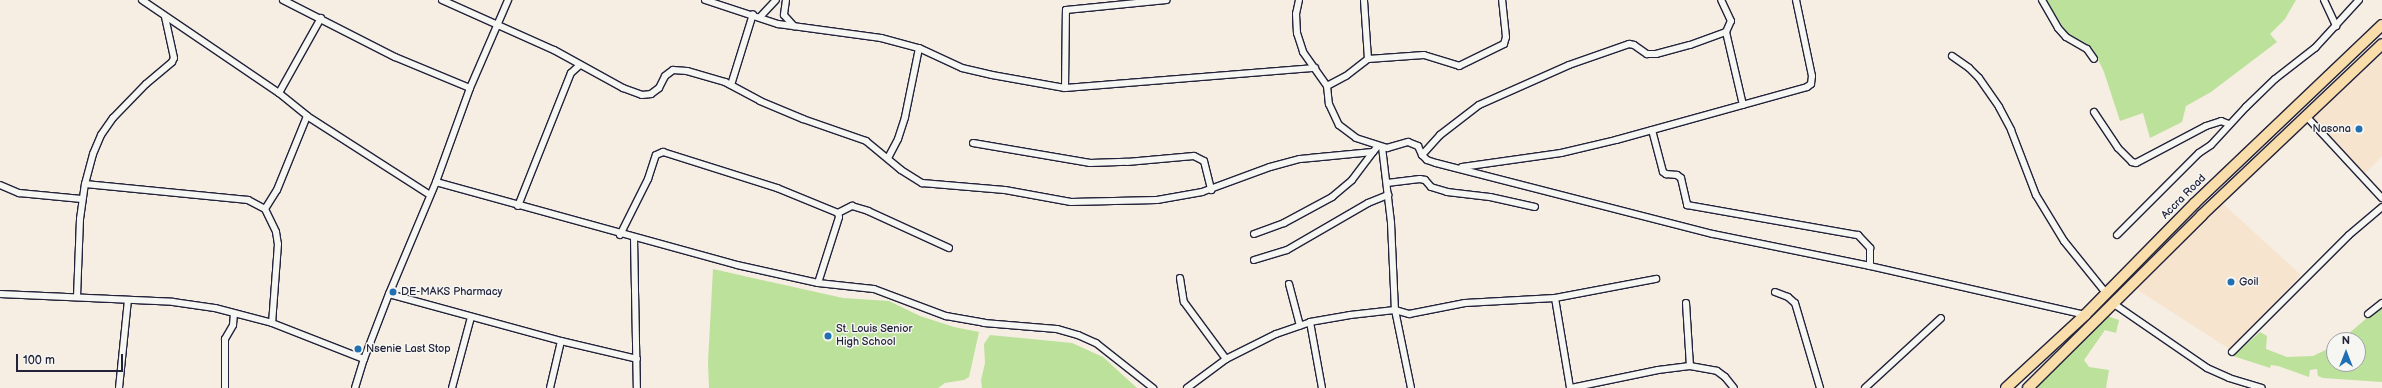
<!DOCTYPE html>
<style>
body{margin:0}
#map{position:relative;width:2382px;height:388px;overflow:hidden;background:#f6eee2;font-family:"Balsamiq Sans",sans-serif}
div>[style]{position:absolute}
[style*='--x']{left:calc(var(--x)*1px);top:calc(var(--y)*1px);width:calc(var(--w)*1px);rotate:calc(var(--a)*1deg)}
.built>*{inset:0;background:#f6e4cf}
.green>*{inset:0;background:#bce19b}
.roads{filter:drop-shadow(1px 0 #22223b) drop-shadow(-1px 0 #22223b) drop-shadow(0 1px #22223b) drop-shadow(0 -1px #22223b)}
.minor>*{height:6px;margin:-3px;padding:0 3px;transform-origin:3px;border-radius:3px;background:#f6f6f2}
.trunk>*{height:10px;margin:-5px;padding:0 5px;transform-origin:5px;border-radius:5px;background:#f9ddab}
.dots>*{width:11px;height:11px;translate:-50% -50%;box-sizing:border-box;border:2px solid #f6f6f2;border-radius:50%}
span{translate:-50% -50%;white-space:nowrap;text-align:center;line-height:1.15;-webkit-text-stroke:3px #f6f6f2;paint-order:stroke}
.poi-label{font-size:11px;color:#22223b}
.right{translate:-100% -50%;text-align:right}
.left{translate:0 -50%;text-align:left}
.street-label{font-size:11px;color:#22223b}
.north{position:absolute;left:2326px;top:332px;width:40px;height:40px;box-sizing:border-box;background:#f6f6f2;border:1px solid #a1a1a9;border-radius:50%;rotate:0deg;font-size:11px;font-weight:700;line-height:16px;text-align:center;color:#22223b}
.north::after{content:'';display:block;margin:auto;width:14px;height:18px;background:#1f6fb2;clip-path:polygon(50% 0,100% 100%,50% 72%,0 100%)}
.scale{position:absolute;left:16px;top:354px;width:107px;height:18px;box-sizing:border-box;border:2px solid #22223b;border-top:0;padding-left:5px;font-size:12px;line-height:14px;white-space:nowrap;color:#22223b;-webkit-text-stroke:3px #f6f6f2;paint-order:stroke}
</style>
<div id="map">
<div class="built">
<div style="clip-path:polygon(2382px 48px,2382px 156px,2364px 175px,2308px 118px)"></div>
<div style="clip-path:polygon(2220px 201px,2301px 275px,2231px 350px,2133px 287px)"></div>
</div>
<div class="green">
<div style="clip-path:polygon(2046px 0,2296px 0,2285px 19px,2270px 34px,2277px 42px,2211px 92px,2186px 106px,2182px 122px,2150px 138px,2143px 113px,2120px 121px,2104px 72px,2093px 49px,2067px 33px)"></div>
<div style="clip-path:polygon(713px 269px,843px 298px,889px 301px,920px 316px,954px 327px,979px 332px,969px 377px,964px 380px,945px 383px,938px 388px,709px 388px,708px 362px)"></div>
<div style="clip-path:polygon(2382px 305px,2382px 382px,2323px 378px,2318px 376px,2317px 369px,2310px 370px,2309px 377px,2278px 366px,2271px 365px,2270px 368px,2233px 356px,2260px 332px,2267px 336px,2266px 349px,2287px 357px,2313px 356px,2334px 346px,2334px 364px,2358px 364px,2358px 340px,2350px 340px,2347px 335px)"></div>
<div style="clip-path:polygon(2107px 316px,2119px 320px,2116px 333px,2105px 330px,2084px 360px,2089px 367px,2109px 370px,2106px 388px,2032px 388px)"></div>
<div style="clip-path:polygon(990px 335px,1072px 343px,1103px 357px,1137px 388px,982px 388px,981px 380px,985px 363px,984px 344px)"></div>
</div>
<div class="roads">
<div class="minor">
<div style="--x:142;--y:0;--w:166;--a:34.2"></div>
<div style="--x:279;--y:93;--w:36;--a:39"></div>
<div style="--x:307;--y:116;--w:146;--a:32.7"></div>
<div style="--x:283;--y:0;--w:126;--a:27"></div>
<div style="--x:395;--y:57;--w:81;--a:22.5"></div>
<div style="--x:442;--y:0;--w:123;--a:24.1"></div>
<div style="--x:554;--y:50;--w:79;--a:28.8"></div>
<div style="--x:623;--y:88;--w:20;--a:20"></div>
<div style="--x:642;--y:95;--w:9;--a:-6"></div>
<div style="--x:651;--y:94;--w:10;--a:-37"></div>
<div style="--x:659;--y:88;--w:13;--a:-63"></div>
<div style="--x:665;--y:76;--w:10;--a:-37"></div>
<div style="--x:673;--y:70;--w:14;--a:4"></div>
<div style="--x:687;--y:71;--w:40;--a:16"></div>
<div style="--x:725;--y:82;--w:40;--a:28"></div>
<div style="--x:760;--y:101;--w:47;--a:22.7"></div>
<div style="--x:803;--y:119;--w:67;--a:19.2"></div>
<div style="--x:866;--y:141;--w:45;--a:39.6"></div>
<div style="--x:901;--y:170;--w:25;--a:32"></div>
<div style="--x:922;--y:183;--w:83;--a:4.8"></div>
<div style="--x:1005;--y:190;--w:67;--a:10.3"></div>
<div style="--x:1071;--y:202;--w:86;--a:-1.3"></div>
<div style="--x:1157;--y:200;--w:46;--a:-10.1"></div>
<div style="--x:1202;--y:192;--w:72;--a:-20.2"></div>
<div style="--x:1270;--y:167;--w:31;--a:-15"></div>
<div style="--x:1300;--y:159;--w:73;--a:-5.5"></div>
<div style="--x:1373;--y:152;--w:8;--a:-50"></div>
<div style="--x:705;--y:0;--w:77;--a:18.2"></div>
<div style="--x:778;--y:24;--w:104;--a:7.7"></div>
<div style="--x:881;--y:38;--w:39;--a:15"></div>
<div style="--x:919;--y:48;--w:47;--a:24.9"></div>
<div style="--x:962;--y:68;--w:31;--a:13"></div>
<div style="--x:992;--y:75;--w:74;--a:10.1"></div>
<div style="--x:1065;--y:88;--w:251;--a:-4.6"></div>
<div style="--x:786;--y:0;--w:15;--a:98"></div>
<div style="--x:784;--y:15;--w:15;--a:48"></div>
<div style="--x:1299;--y:0;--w:14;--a:102"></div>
<div style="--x:1296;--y:14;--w:19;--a:87"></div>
<div style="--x:1297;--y:33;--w:20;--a:72"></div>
<div style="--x:1303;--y:52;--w:42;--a:54.8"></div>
<div style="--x:1327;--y:86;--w:18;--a:84"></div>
<div style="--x:1329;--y:104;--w:23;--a:65"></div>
<div style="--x:1339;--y:125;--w:21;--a:37"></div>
<div style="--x:1356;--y:138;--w:33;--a:18"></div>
<div style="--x:1387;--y:148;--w:22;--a:-16"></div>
<div style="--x:1408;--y:142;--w:11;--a:22"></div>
<div style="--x:1418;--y:146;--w:10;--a:66"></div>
<div style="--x:1422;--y:155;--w:7;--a:45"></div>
<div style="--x:1427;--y:160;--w:9;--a:18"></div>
<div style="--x:1436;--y:163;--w:286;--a:14.4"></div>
<div style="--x:1713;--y:234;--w:160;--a:11.5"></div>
<div style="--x:1870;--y:266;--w:221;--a:12.8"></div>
<div style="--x:2042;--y:0;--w:32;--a:60"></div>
<div style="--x:2058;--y:28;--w:12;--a:48"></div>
<div style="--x:2066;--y:37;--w:24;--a:30"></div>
<div style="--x:2087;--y:49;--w:12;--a:55"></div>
<div style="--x:2324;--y:0;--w:29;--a:65"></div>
<div style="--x:760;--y:17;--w:23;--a:-47"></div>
<div style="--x:1726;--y:32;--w:75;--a:76.9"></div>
<div style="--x:1952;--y:56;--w:21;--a:35"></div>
<div style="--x:1969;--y:68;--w:14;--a:45"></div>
<div style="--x:1979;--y:78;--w:35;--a:55"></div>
<div style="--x:1999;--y:107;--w:26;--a:62"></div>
<div style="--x:2011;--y:130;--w:70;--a:69"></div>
<div style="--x:2036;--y:195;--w:54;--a:58.7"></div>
<div style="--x:2064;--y:241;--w:67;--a:51.1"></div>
<div style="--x:1368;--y:59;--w:56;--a:-4.1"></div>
<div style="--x:1424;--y:55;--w:37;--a:17"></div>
<div style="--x:1459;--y:66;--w:50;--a:-26.1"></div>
<div style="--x:1504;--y:44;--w:7;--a:-74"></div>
<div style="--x:1506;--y:37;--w:37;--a:-96"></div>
<div style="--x:731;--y:85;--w:74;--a:-72.8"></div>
<div style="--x:1327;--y:86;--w:21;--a:-28"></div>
<div style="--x:1346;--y:76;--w:28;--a:-38"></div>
<div style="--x:1368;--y:59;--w:59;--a:-93.9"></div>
<div style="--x:1065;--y:88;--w:78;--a:-89.3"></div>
<div style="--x:1066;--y:10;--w:101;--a:-5.7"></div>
<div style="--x:279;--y:93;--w:86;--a:-60.8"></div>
<div style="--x:2094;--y:112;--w:43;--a:56.3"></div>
<div style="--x:2118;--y:148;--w:20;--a:45"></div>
<div style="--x:2132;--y:162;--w:4;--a:14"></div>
<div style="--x:2136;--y:163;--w:79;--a:-27.9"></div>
<div style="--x:2206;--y:126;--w:16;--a:-18"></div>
<div style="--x:2221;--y:121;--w:9;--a:21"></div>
<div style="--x:2306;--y:116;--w:112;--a:47.2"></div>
<div style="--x:1652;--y:130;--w:43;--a:75.3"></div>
<div style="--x:1663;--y:172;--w:4;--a:34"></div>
<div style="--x:1666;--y:174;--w:11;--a:5"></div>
<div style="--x:1677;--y:175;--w:5;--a:37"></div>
<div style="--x:1681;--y:178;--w:28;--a:77"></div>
<div style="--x:1687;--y:205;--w:174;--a:10"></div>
<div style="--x:1858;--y:235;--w:18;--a:47"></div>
<div style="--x:1870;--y:248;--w:18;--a:90"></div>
<div style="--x:973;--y:143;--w:119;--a:9.7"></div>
<div style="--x:1090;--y:163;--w:37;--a:-2"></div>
<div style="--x:1127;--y:162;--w:67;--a:-5.1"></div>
<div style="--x:1194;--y:156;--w:11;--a:27"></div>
<div style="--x:1204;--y:161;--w:30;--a:76"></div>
<div style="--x:1382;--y:147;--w:77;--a:83.2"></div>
<div style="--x:1391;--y:223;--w:87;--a:87.4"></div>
<div style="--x:1395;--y:310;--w:80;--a:78.4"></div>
<div style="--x:1422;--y:155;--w:27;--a:-48"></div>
<div style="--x:1440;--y:135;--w:49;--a:-37.6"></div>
<div style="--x:1479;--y:105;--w:98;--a:-24"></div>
<div style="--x:1569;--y:65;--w:64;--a:-19.3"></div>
<div style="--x:1629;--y:44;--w:5;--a:11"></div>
<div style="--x:1634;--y:45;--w:16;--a:35"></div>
<div style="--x:1647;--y:54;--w:9;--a:0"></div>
<div style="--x:1656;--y:54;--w:35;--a:-15"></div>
<div style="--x:1690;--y:45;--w:38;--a:-20"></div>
<div style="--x:1726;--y:32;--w:12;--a:-66"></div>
<div style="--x:1731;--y:21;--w:23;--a:-115"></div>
<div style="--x:888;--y:158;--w:21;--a:-62"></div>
<div style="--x:898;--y:139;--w:23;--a:-72"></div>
<div style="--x:905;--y:117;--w:70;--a:-78.5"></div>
<div style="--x:1462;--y:167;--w:100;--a:-8"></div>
<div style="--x:1561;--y:153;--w:57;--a:-13.3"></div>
<div style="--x:1616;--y:140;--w:198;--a:-15.5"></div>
<div style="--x:1807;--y:87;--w:5;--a:-37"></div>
<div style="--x:1811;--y:84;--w:8;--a:-83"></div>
<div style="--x:1812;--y:76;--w:78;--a:-101.9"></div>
<div style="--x:436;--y:182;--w:312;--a:15.4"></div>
<div style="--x:737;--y:265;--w:83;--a:12.5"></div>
<div style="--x:818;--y:283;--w:56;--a:6.1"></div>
<div style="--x:874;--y:289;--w:77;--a:20.6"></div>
<div style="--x:946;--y:316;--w:39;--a:10"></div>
<div style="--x:984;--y:323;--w:73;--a:4.7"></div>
<div style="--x:1057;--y:329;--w:22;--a:16"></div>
<div style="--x:1078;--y:335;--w:20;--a:24"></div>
<div style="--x:1096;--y:343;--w:73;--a:38.3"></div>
<div style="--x:1387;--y:183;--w:33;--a:-7"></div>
<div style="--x:1420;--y:179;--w:5;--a:11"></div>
<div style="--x:1425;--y:180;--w:9;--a:49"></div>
<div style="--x:1431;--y:187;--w:17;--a:17"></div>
<div style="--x:1447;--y:192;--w:43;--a:6.6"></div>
<div style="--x:1490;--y:197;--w:46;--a:12.5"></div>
<div style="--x:85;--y:184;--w:164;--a:5.6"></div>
<div style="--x:248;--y:200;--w:19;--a:28"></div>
<div style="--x:265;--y:209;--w:25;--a:64"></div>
<div style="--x:276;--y:232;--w:12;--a:81"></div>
<div style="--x:278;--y:244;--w:79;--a:94.3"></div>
<div style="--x:0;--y:185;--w:21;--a:23"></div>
<div style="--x:19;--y:193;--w:63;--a:5.4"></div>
<div style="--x:518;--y:206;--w:143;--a:-68.3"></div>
<div style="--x:571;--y:73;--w:12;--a:-42"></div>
<div style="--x:265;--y:209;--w:22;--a:-58"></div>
<div style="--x:277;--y:190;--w:80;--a:-67.9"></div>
<div style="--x:838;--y:213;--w:16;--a:-27"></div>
<div style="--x:852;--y:206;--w:17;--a:17"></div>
<div style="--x:868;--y:211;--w:89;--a:24.6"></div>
<div style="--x:1254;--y:234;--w:32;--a:-20"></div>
<div style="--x:1284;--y:223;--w:55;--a:-28.4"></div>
<div style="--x:1332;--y:197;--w:26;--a:-40"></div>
<div style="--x:1352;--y:180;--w:35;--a:-53"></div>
<div style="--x:620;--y:235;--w:63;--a:-63.4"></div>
<div style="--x:648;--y:179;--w:25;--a:-72"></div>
<div style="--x:656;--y:155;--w:8;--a:-23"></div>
<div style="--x:663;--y:152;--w:120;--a:17.5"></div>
<div style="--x:777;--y:188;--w:66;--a:22.3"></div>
<div style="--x:2117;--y:235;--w:116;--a:-45"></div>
<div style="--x:2199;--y:153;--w:14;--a:-34"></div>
<div style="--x:2211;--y:145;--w:52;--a:-47.4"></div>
<div style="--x:2246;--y:107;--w:40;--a:-44"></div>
<div style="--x:2275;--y:79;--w:51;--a:-37.8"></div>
<div style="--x:2315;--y:48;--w:65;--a:-47.5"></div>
<div style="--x:634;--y:238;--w:150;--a:88.9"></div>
<div style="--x:1254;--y:260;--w:34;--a:-17"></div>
<div style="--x:1287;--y:250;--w:94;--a:-30.1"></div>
<div style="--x:1368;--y:203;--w:22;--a:-22"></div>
<div style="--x:1180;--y:278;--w:24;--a:81"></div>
<div style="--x:1184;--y:302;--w:71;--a:53.6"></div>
<div style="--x:818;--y:283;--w:69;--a:-72.3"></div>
<div style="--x:839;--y:217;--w:4;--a:-104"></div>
<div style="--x:1289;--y:284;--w:43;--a:75.3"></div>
<div style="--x:1775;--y:292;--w:14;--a:21"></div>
<div style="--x:1788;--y:297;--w:9;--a:41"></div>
<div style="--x:1795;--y:303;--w:89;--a:73.6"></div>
<div style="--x:0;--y:294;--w:173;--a:2.6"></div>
<div style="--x:173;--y:302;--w:42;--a:8.1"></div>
<div style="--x:215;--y:308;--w:59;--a:14.7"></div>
<div style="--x:272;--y:323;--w:99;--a:21.4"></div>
<div style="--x:389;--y:294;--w:178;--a:15.3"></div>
<div style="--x:561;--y:341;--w:78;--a:13.3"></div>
<div style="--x:77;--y:297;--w:78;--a:-87.8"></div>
<div style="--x:80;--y:219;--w:35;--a:-82"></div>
<div style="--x:85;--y:184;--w:31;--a:-75"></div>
<div style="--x:93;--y:154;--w:21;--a:-67"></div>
<div style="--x:101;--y:135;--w:21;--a:-55"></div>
<div style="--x:113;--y:118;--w:47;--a:-45.9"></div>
<div style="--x:146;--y:84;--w:34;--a:-40"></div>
<div style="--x:172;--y:62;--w:4;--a:-63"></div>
<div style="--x:174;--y:58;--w:42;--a:-102.4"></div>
<div style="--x:1555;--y:298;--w:91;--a:80.5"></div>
<div style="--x:1686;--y:303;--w:63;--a:86.4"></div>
<div style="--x:2114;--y:304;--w:113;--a:34.5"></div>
<div style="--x:2207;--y:368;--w:24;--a:24"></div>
<div style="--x:2229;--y:378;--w:34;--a:17"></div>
<div style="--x:2368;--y:314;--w:18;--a:-38"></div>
<div style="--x:1310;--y:322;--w:67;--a:79.7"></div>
<div style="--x:2232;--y:352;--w:165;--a:-45"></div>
<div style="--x:2349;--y:235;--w:43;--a:-40.3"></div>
<div style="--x:119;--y:388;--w:88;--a:-84.2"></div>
<div style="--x:225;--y:388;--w:49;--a:-90"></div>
<div style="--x:225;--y:339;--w:16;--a:-60"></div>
<div style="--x:233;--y:325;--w:11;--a:-85"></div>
<div style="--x:355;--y:388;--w:30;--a:-73"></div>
<div style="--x:364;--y:359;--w:70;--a:-69"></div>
<div style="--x:389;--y:294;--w:121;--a:-67.2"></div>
<div style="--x:436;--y:182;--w:100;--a:-70.1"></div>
<div style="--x:470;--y:88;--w:96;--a:-66.6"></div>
<div style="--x:452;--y:388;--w:73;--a:-75"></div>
<div style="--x:550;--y:388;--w:48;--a:-76.8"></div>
<div style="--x:1187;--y:388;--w:49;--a:-36.6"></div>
<div style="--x:1226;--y:359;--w:56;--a:-26.6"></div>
<div style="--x:1276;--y:334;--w:36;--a:-19"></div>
<div style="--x:1310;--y:322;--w:41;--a:-9.9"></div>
<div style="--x:1350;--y:315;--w:45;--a:-6.3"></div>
<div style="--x:1395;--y:310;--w:15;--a:16"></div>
<div style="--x:1409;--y:314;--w:57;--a:-11.1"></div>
<div style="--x:1465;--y:303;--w:90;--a:-3.2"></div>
<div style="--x:1555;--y:298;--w:103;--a:-10.7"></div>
<div style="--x:1571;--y:388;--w:89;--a:-11.7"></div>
<div style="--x:1658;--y:370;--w:32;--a:-7"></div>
<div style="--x:1690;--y:366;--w:27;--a:10"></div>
<div style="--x:1717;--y:371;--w:10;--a:37"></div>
<div style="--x:1725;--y:377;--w:14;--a:51"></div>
<div style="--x:1865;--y:388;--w:103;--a:-42.6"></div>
</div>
<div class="trunk">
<div style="--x:2006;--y:388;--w:108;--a:-42.7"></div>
<div style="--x:2085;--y:315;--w:157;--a:-45.5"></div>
<div style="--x:2195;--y:203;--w:258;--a:-43.6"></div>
<div style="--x:2028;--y:388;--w:245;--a:-44.8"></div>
<div style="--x:2202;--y:215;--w:248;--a:-43.5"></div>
</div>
</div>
<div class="dots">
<div style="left:2359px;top:129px;background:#1f6fb2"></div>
<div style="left:2231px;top:282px;background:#1f6fb2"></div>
<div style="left:393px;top:292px;background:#1f6fb2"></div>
<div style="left:828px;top:336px;background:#1f6fb2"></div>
<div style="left:358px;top:349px;background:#1f6fb2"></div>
</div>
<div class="poi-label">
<span class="right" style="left:2351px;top:129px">Nasona</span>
<span class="left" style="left:2239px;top:282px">Goil</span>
<span class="left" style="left:401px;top:292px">DE-MAKS Pharmacy</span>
<span class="left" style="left:836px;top:336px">St. Louis Senior<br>High School</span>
<span class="left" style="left:366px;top:349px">Nsenie Last Stop</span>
</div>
<div class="street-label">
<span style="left:2184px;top:197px;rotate:-45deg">Accra Road</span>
</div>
<div class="north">N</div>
<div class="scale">100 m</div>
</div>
